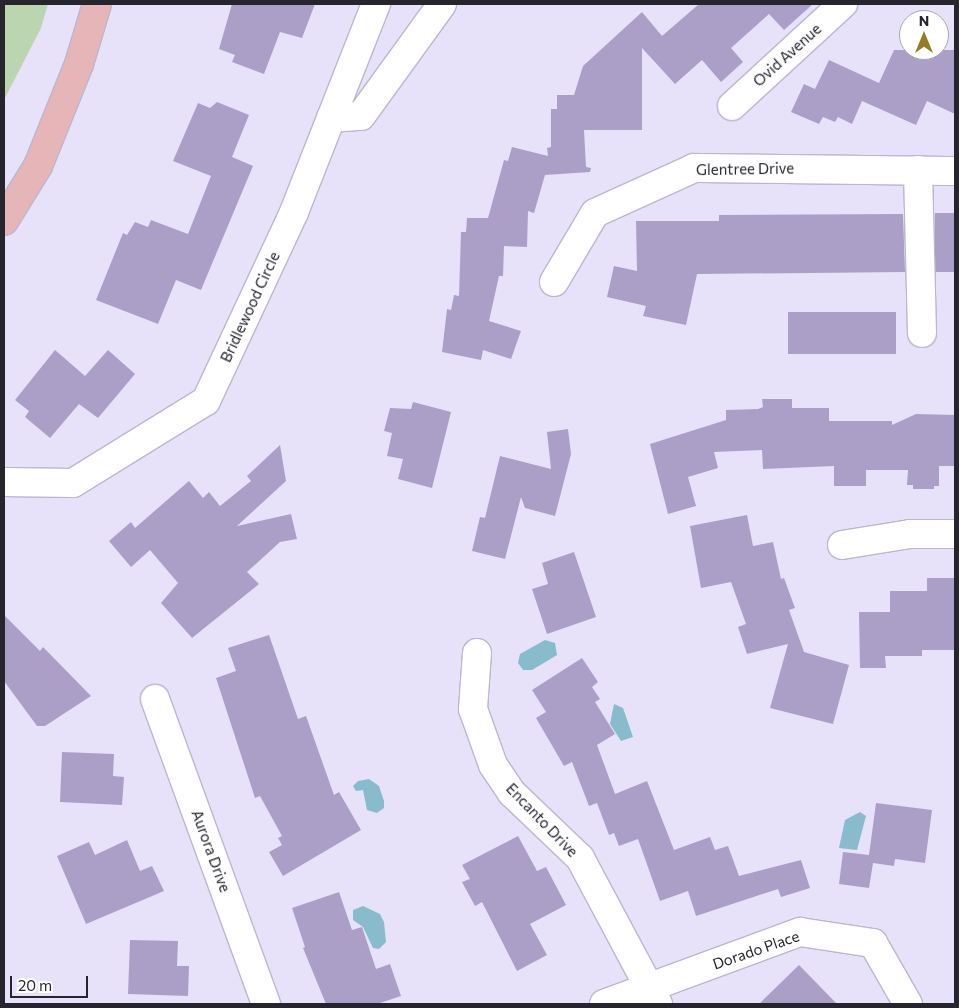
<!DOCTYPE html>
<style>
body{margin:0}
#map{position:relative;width:959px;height:1008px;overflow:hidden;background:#e7e2fa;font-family:Commissioner,sans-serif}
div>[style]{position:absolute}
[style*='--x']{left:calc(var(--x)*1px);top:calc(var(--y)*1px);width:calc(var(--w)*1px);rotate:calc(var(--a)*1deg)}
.green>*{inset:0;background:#bcd5b1}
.water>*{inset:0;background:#8bc}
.building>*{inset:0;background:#ab9fc7;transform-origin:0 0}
.roads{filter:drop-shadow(1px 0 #bcb7ce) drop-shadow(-1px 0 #bcb7ce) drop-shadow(0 1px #bcb7ce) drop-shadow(0 -1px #bcb7ce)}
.minor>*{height:28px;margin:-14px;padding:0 14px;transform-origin:14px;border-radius:14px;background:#fff}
.major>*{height:28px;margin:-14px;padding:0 14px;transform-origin:14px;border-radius:14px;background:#e5b5b8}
span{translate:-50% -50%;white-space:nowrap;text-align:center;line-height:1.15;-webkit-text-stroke:4px #fff;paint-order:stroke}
.street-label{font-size:15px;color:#26242d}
.frame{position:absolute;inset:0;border:5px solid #26242d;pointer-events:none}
.north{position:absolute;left:899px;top:10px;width:50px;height:50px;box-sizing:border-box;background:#fff;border:1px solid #a8a7ab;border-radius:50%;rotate:0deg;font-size:14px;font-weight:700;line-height:20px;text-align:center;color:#26242d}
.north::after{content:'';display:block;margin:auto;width:18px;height:22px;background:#997a24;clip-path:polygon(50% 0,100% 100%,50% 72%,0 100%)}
.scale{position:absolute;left:10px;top:976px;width:78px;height:22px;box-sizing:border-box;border:2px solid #26242d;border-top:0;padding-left:6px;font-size:15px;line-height:18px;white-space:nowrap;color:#26242d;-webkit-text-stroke:4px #fff;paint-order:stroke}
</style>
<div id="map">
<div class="green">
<div style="clip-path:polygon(4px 4px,48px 4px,41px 28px,4px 100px)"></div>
</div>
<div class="water">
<div style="clip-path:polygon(545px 640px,555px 643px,557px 655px,532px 670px,523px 670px,518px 663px,520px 654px)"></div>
<div style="clip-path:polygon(614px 704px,623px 708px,633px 737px,621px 741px,610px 724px)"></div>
<div style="clip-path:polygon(369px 779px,379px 786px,384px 801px,384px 808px,377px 813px,367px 810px,363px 790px,356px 791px,353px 786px,358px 781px)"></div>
<div style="clip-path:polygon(860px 812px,866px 816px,857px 850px,839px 848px,845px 820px)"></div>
<div style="clip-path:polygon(363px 906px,380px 914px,384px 922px,386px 942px,379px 949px,373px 948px,363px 927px,353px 920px,353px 910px)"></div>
</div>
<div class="building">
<div style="clip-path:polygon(232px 4px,315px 4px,302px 38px,280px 32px,264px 74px,232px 62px,235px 55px,219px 49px)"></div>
<div style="clip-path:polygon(699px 4px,813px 4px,784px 30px,769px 14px,731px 48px,743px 62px,721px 82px,702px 60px,675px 84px,642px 48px,642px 130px,584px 130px,586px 167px,591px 168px,590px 172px,545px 175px,534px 213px,528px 211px,527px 247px,504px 246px,503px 276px,499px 276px,489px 321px,521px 331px,511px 359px,483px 350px,481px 360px,442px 352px,447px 309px,451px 310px,454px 295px,459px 296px,461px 232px,466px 232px,467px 218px,488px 218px,504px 160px,508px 161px,512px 147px,548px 156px,547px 148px,551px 147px,551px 109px,557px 109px,557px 95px,574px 95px,583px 66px,642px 12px,662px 36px)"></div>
<div style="clip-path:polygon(894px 50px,955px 50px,955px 114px,927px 101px,916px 125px,862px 101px,852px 124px,838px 117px,835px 122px,823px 117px,819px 124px,791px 112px,804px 84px,815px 89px,829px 60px,879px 83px)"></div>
<div style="clip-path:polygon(217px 102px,249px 115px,232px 157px,253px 166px,201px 290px,176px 280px,158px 324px,96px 300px,123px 233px,127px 235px,135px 222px,148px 227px,151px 220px,188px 234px,211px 176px,173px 161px,198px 103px,210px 108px)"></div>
<div style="left:935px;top:213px;width:20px;height:59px"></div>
<div style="clip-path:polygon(903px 214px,905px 272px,697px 274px,686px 325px,643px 316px,646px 306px,607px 297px,614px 266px,637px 271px,636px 221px,719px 221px,719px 215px)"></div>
<div style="left:788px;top:312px;width:108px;height:42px"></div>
<div style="clip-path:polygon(55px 350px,85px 376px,108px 350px,135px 374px,98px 418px,79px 404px,50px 438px,25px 417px,29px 411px,15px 400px)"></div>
<div style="clip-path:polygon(762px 399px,792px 399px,792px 408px,829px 408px,829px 421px,892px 421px,892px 425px,916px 414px,955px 415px,955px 466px,939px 466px,939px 486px,934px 486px,934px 489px,913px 489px,913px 485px,907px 485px,908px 470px,866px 470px,866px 486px,834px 486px,834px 466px,763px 469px,762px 450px,714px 452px,718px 468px,688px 477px,696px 506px,668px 514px,650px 444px,726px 420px,726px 410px,758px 409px,763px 407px)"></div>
<div style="clip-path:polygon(413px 402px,451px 412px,432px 488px,398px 479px,403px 459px,387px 456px,392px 433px,384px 431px,390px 408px,411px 409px)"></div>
<div style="clip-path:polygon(568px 429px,571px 454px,555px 516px,525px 508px,521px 497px,505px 559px,472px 551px,480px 517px,485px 518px,500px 456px,551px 469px,547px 432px)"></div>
<div style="clip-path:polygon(280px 445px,286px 481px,237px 526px,291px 514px,297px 539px,280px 542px,247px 572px,259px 584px,192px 638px,161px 603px,178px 583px,150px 550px,131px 567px,109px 541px,131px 522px,135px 528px,189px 481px,203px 498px,209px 492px,220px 506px,251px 481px,247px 476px)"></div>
<div style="clip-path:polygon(747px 515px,753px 546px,773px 542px,781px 579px,784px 578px,795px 608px,789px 610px,804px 652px,849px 665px,833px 724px,770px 708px,788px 644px,747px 654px,738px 627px,746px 624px,731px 582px,701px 588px,690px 526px)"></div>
<div style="clip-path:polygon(574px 552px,596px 617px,547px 634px,532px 589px,548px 584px,542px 563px)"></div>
<div style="clip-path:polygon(927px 578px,955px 578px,955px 650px,922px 650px,922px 656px,885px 656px,886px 668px,860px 668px,859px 612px,890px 612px,890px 591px,927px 591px)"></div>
<div style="clip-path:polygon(4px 615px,40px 651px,43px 647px,91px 696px,45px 726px,37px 726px,4px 681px)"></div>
<div style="clip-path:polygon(269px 635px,298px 719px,306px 716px,334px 795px,339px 792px,361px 830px,283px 876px,269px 852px,282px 845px,278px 838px,282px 836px,260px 796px,255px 798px,216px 678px,236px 671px,228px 648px)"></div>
<div style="clip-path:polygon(582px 658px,598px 682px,592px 687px,600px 699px,595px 702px,615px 734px,597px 745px,615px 794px,647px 781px,674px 850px,710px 837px,715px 850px,728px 846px,739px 876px,801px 860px,810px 888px,781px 897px,778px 889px,696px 916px,688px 891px,660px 901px,638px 839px,619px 846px,614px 833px,609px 835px,597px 803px,589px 806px,572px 762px,564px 766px,536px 718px,546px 712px,532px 690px)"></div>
<div style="clip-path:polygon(62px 752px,114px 754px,113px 776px,124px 777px,122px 805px,60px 802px)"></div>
<div style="clip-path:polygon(876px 803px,932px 810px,925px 863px,895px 859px,894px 866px,873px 863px,869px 888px,839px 884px,843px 852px,869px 855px)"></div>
<div style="clip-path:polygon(518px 836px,537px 871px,546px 867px,566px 905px,530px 924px,547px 955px,517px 971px,482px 902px,475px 906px,462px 882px,470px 879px,462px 865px)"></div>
<div style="clip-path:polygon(127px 840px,140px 871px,152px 866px,164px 891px,86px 924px,57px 856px,89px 842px,95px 855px)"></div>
<div style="clip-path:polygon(339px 892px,352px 930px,362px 927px,376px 969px,390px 964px,401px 996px,377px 1004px,326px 1004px,303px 948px,305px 947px,292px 908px)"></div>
<div style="clip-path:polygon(130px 940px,178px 941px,177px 966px,189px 966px,188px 996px,128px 994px)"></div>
<div style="clip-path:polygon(799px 965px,837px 1004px,759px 1004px)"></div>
</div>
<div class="roads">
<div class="minor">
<div style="--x:732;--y:106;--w:151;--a:-42.6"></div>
<div style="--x:331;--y:118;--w:30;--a:-4"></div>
<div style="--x:361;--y:116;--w:138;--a:-54.1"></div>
<div style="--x:918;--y:170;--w:163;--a:88.6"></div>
<div style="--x:554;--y:282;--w:80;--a:-59.3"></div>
<div style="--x:595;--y:213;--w:109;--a:-24.4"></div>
<div style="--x:694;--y:168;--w:261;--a:0.7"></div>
<div style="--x:4;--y:482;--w:69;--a:0.8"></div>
<div style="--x:73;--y:483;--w:156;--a:-31.7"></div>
<div style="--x:206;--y:401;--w:208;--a:-65"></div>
<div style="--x:294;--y:212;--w:224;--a:-68.5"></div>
<div style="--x:842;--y:545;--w:69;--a:-9.2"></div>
<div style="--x:910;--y:534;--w:45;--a:0"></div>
<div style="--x:477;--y:653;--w:56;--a:94.1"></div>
<div style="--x:473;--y:709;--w:59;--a:70.3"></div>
<div style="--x:493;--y:765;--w:34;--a:56"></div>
<div style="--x:512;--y:793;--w:94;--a:43.7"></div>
<div style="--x:580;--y:858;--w:166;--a:61.9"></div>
<div style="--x:155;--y:699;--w:325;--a:70"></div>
<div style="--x:604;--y:1004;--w:209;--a:-20.2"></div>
<div style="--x:800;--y:932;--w:74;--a:8.6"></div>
<div style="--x:873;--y:943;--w:70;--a:60.2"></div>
</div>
<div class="major">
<div style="--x:4;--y:221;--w:65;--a:-58.3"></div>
<div style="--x:38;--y:166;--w:110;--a:-68.1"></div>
<div style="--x:79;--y:64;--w:63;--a:-73.3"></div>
</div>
</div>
<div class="street-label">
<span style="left:787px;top:55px;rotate:-42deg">Ovid Avenue</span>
<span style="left:745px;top:169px;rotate:-1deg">Glentree Drive</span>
<span style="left:250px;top:307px;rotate:-65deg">Bridlewood Circle</span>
<span style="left:542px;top:820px;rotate:46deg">Encanto Drive</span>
<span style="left:211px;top:851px;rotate:70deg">Aurora Drive</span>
<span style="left:756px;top:950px;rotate:-19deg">Dorado Place</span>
</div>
<div class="frame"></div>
<div class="north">N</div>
<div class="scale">20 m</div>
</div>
